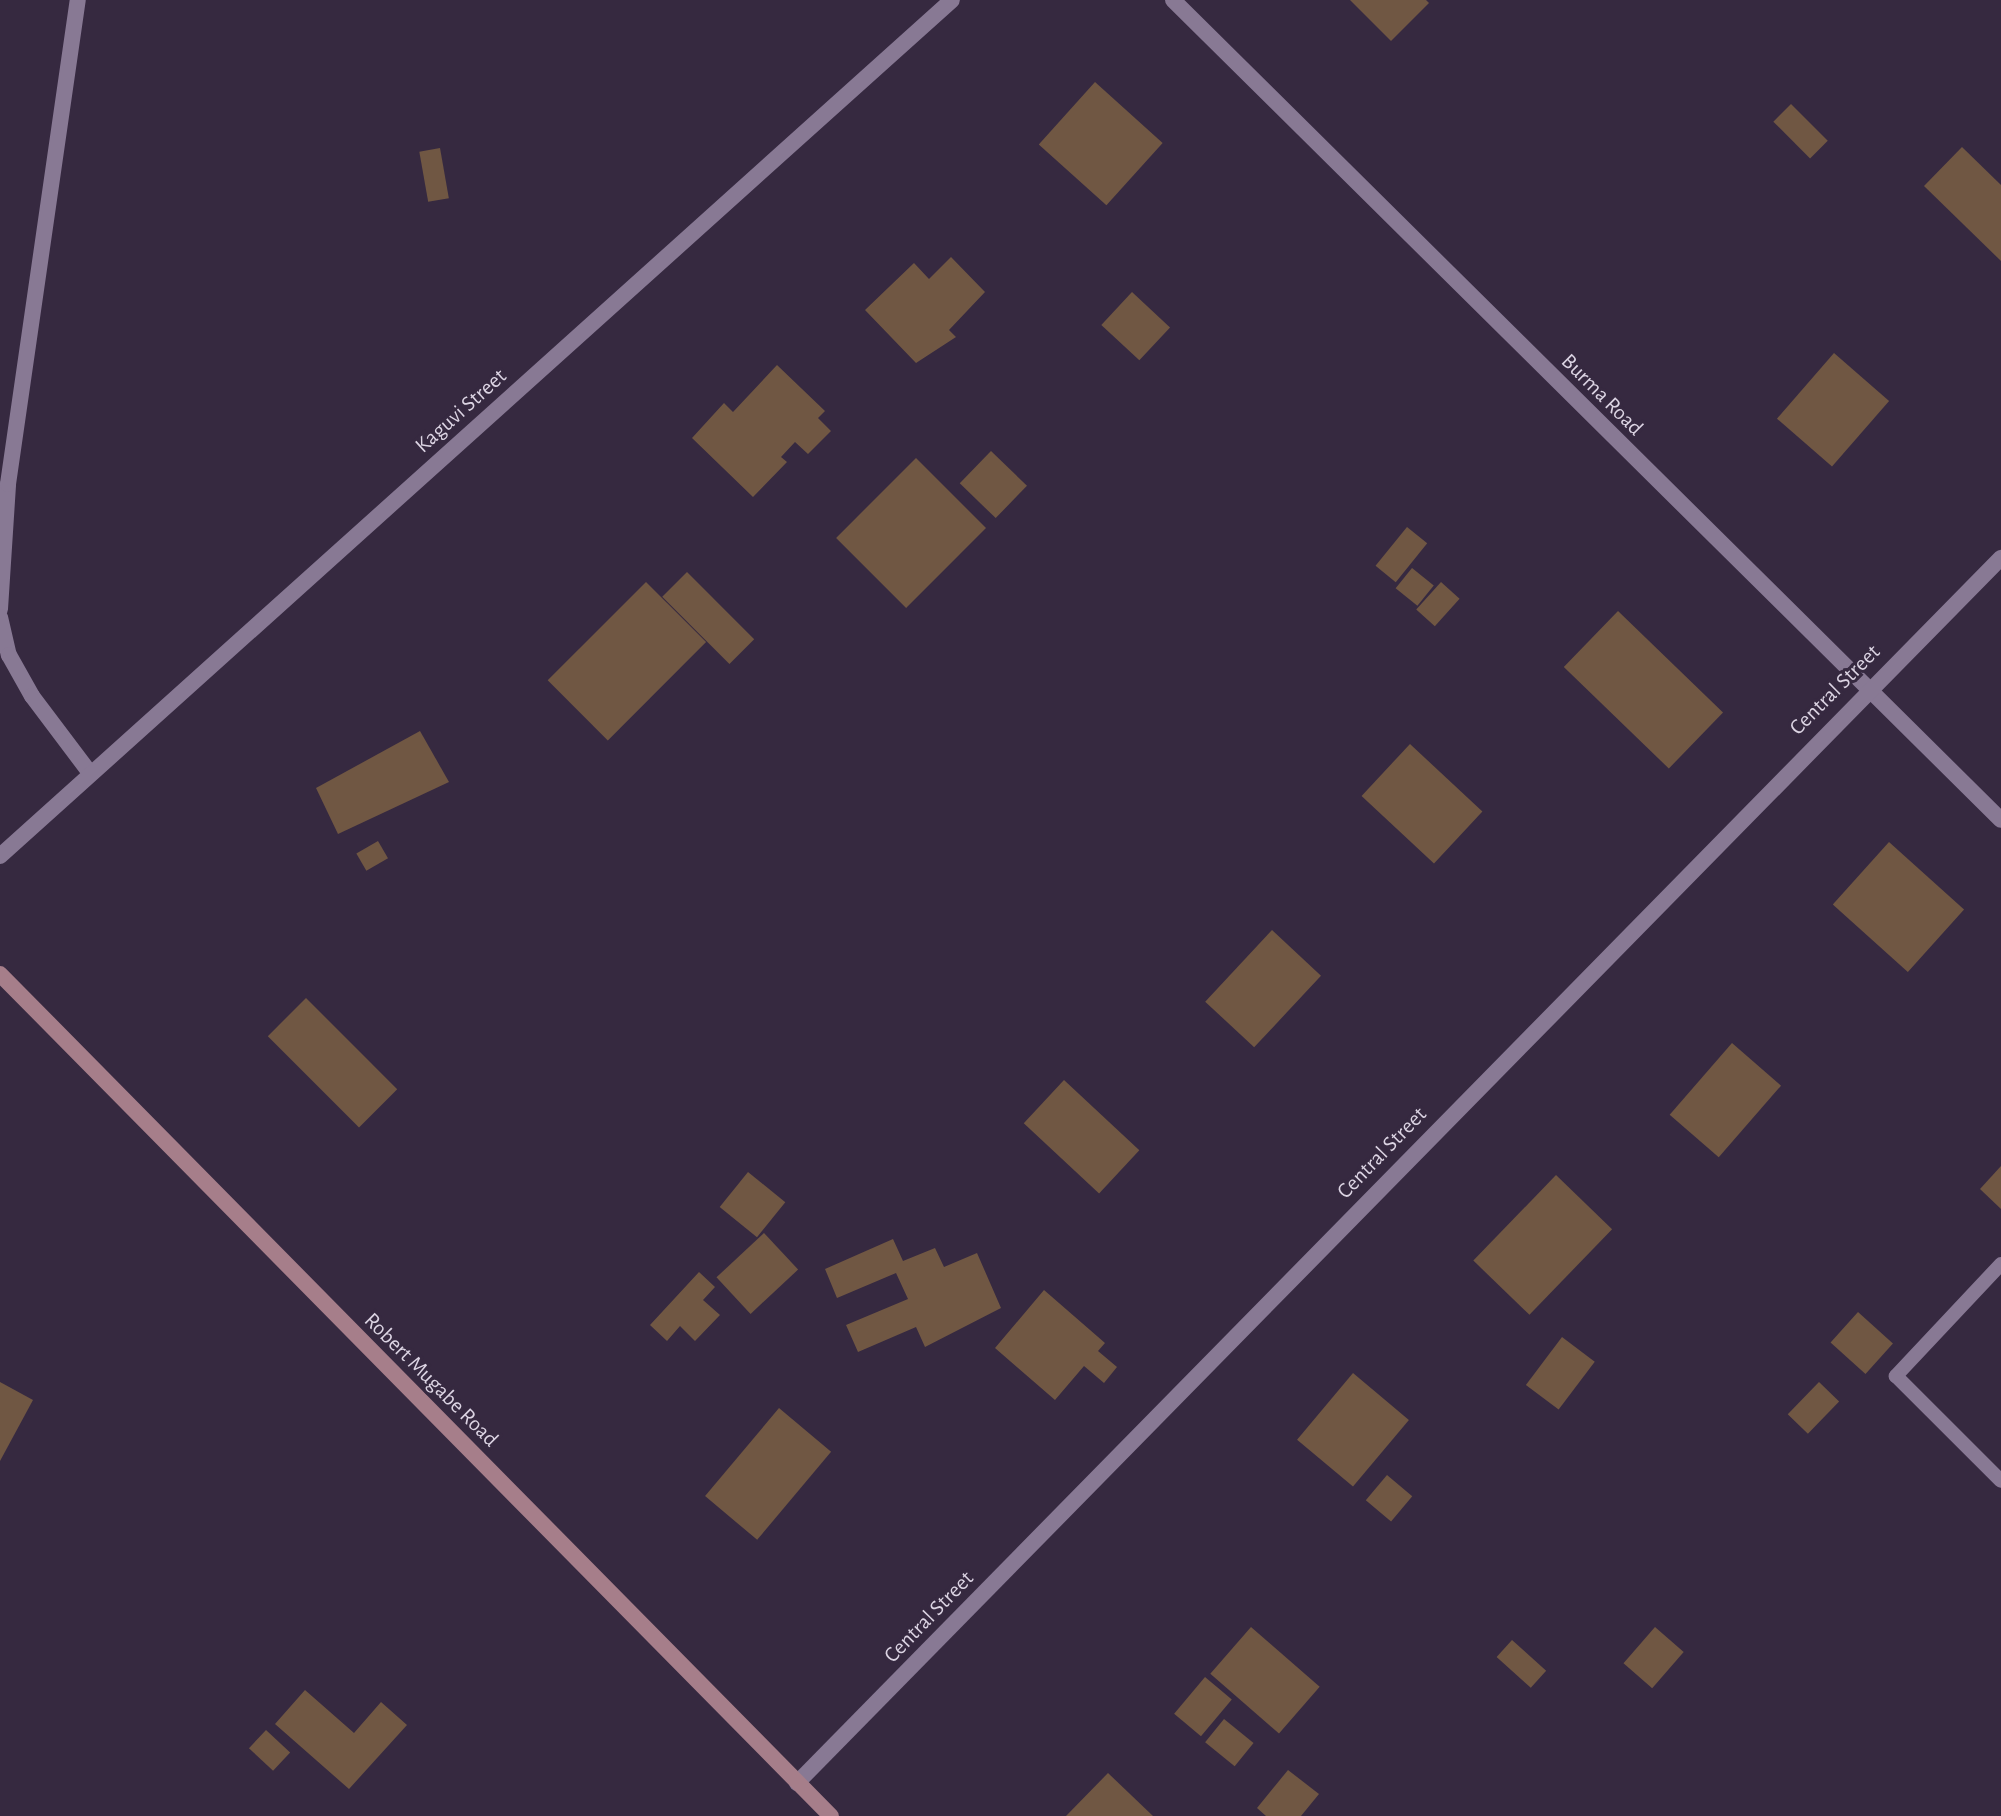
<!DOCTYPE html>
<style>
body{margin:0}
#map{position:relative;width:2001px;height:1816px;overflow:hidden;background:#362940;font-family:"Alegreya Sans",sans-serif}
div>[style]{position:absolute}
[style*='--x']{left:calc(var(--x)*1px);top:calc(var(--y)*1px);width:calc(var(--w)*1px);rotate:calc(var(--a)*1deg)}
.building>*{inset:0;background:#705743;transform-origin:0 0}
.service>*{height:14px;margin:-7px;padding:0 7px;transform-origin:7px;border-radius:7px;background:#887994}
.minor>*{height:16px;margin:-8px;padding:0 8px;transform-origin:8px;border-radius:8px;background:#887994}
.secondary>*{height:16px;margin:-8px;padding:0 8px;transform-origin:8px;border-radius:8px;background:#a67e8a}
span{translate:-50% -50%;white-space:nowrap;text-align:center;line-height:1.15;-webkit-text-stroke:6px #362940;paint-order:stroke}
.street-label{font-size:22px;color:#dcd4e3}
</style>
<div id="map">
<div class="building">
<div style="clip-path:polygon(1350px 0,1426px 0,1429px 3px,1391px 41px)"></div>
<div style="left:1095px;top:82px;width:91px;height:84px;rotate:42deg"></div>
<div style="left:1791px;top:104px;width:52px;height:25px;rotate:45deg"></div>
<div style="clip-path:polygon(1962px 147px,2001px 185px,2001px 261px,1924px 186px)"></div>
<div style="left:440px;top:148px;width:51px;height:21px;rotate:80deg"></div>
<div style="clip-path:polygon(951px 257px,985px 292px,949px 330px,956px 337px,916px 363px,865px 310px,914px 263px,929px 279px)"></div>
<div style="left:1132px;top:292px;width:52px;height:45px;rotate:43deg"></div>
<div style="left:1834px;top:353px;width:73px;height:87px;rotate:41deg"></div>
<div style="clip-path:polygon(777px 365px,825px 411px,818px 418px,831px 431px,808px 454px,795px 442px,781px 457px,787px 462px,753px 497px,692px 438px,724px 403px,733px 412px)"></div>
<div style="left:991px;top:451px;width:50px;height:45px;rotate:44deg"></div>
<div style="left:916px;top:458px;width:99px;height:113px;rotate:45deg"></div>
<div style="left:1407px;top:527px;width:26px;height:50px;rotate:39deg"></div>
<div style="left:1412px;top:568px;width:28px;height:26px;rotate:39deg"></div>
<div style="left:687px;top:572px;width:95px;height:35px;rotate:45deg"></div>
<div style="left:646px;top:582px;width:85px;height:139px;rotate:45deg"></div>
<div style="left:1441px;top:582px;width:25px;height:37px;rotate:42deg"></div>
<div style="left:1618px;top:611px;width:146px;height:78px;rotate:44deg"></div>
<div style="clip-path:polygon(420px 731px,449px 782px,338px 834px,316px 788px)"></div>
<div style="left:1410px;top:744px;width:99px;height:71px;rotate:43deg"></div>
<div style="left:378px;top:841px;width:20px;height:25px;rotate:60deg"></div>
<div style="left:1889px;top:842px;width:101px;height:84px;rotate:42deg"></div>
<div style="left:1272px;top:930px;width:67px;height:98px;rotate:43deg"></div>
<div style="left:306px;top:998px;width:129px;height:54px;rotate:45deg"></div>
<div style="left:1732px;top:1043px;width:65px;height:95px;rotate:41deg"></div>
<div style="left:1064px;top:1080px;width:103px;height:59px;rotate:43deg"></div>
<div style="clip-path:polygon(2001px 1166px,2001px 1209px,1980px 1189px)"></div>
<div style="left:748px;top:1172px;width:48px;height:45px;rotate:39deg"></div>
<div style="left:1556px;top:1175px;width:78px;height:119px;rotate:44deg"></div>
<div style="left:764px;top:1233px;width:50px;height:65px;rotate:47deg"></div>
<div style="clip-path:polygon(893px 1239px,903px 1261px,935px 1248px,944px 1267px,977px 1253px,1001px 1308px,925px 1347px,916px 1327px,858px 1352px,846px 1325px,908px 1299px,896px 1273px,837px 1298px,825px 1269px)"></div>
<div style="clip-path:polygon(699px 1272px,715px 1287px,703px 1300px,720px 1315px,695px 1341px,680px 1326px,667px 1341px,650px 1325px)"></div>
<div style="clip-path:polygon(1044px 1290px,1105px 1343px,1098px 1351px,1117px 1367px,1104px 1383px,1084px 1366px,1055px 1400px,995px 1348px)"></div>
<div style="left:1858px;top:1312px;width:47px;height:41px;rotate:42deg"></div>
<div style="left:1562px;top:1337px;width:41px;height:60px;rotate:37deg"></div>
<div style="left:1353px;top:1373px;width:73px;height:87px;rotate:40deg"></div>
<div style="clip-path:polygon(0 1382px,33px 1400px,0 1461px)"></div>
<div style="left:1819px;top:1382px;width:28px;height:45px;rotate:44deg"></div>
<div style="left:779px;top:1408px;width:68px;height:115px;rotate:40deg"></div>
<div style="left:1387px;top:1475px;width:33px;height:33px;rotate:40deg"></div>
<div style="left:1251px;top:1627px;width:91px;height:62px;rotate:41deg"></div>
<div style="left:1655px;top:1627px;width:38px;height:48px;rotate:41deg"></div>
<div style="left:1512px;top:1640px;width:46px;height:23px;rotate:42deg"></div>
<div style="left:1205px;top:1677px;width:35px;height:48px;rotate:40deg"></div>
<div style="clip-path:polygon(305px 1690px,354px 1733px,381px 1702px,407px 1725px,349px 1789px,275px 1724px)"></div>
<div style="left:1224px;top:1719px;width:38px;height:30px;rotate:39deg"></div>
<div style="left:266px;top:1730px;width:33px;height:25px;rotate:43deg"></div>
<div style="clip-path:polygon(1288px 1770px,1319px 1794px,1301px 1816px,1266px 1816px,1257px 1808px)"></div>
<div style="clip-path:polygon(1108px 1773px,1153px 1816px,1066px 1816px)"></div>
</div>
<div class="service">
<div style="--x:2001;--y:1264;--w:154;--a:133.2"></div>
<div style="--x:1896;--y:1376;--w:148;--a:45"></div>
</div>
<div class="minor">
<div style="--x:1173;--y:0;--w:1165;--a:44.72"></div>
<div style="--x:0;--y:609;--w:125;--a:-86.3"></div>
<div style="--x:8;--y:484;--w:489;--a:-81.8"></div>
<div style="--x:0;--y:617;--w:39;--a:77"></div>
<div style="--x:9;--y:655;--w:47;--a:60.7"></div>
<div style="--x:32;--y:696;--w:96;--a:53"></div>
<div style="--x:0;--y:856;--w:1280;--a:-41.96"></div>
<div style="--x:797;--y:1783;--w:1718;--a:-45.5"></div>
</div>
<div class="secondary">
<div style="--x:0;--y:974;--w:1183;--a:45.38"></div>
</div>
<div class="street-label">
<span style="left:1602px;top:395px;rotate:45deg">Burma Road</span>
<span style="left:461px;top:411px;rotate:-42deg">Kaguvi Street</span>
<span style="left:1835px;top:690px;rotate:-45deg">Central Street</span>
<span style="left:1382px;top:1153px;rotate:-46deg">Central Street</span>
<span style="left:431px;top:1380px;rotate:45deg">Robert Mugabe Road</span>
<span style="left:929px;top:1617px;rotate:-46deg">Central Street</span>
</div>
</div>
